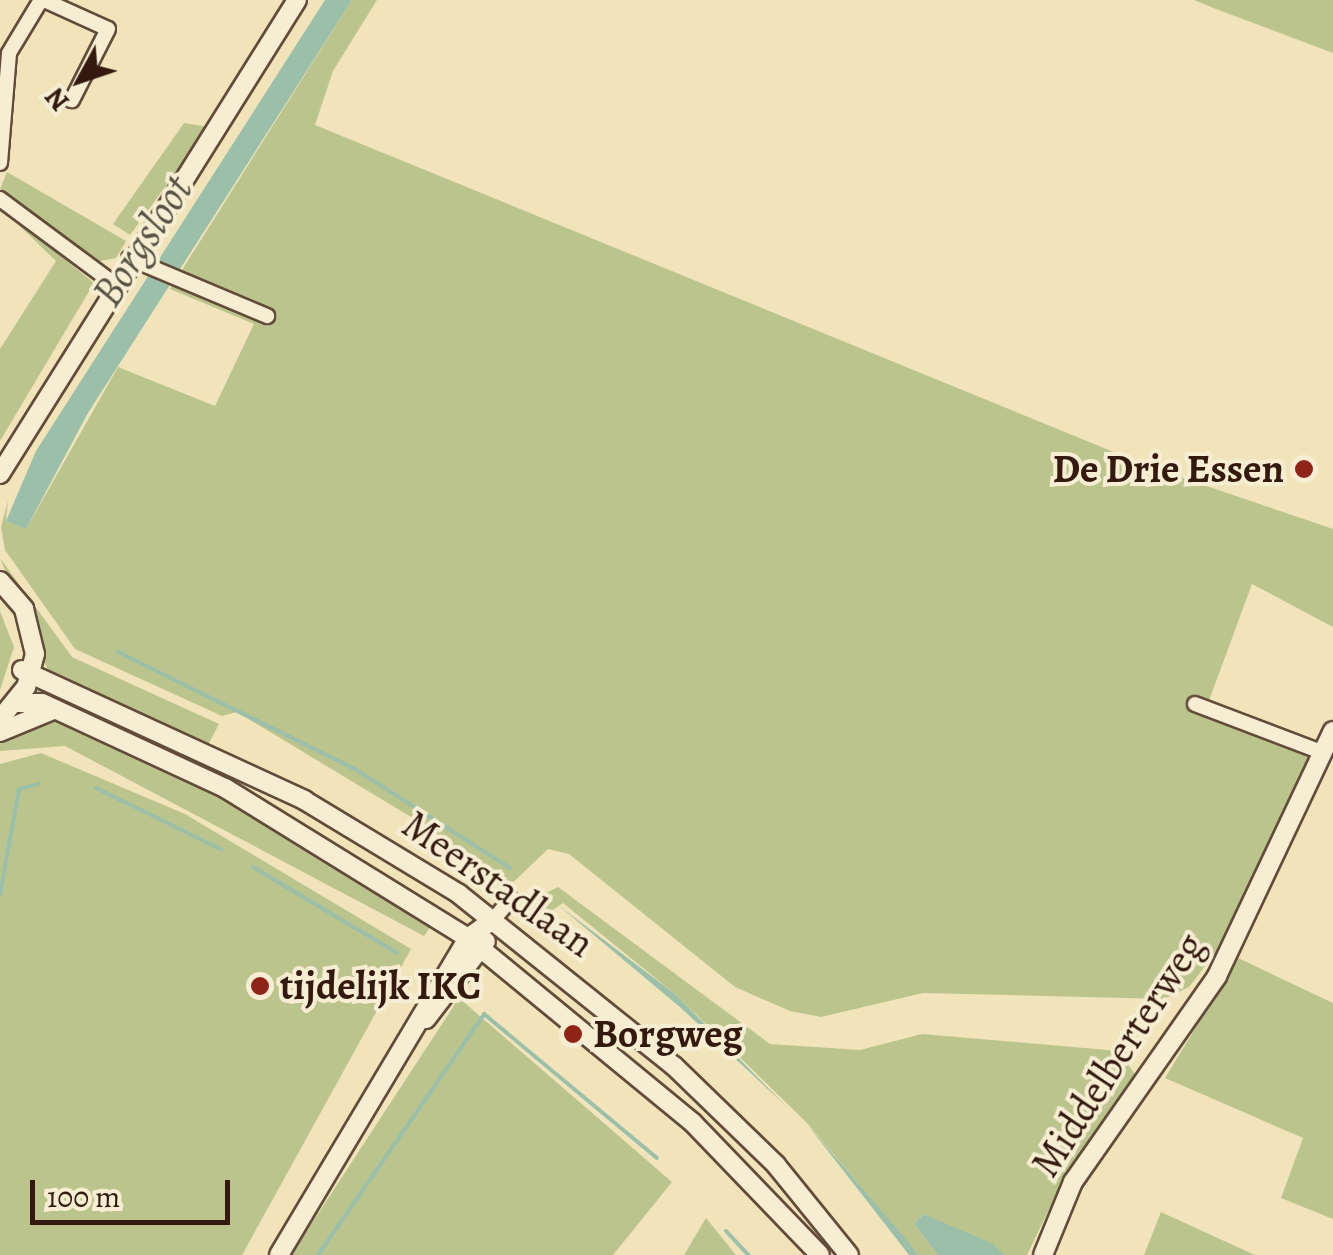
<!DOCTYPE html>
<style>
body{margin:0}
#map{position:relative;width:1333px;height:1255px;overflow:hidden;background:#f1e4bb;font-family:Alegreya,serif}
div>[style]{position:absolute}
[style*='--x']{left:calc(var(--x)*1px);top:calc(var(--y)*1px);width:calc(var(--w)*1px);rotate:calc(var(--a)*1deg)}
.green>*{inset:0;background:#bcc48e}
.water>*{inset:0;background:#9cbfaa}
.stream>*{height:4px;margin:-2px;padding:0 2px;transform-origin:2px;border-radius:2px;background:#9cbfaa}
.roads{filter:drop-shadow(2px 0 #624c39) drop-shadow(-2px 0 #624c39) drop-shadow(0 2px #624c39) drop-shadow(0 -2px #624c39)}
.street>*{height:14px;margin:-7px;padding:0 7px;transform-origin:7px;border-radius:7px;background:#f6edd3}
.secondary>*{height:18px;margin:-9px;padding:0 9px;transform-origin:9px;border-radius:9px;background:#f6edd3}
.dots>*{width:28px;height:28px;translate:-50% -50%;box-sizing:border-box;border:5px solid #f6edd3;border-radius:50%}
span{translate:-50% -50%;white-space:nowrap;text-align:center;line-height:1.15;-webkit-text-stroke:8px #f6edd3;paint-order:stroke}
.poi-label{font-size:40px;color:#33190e;font-weight:700}
.right{translate:-100% -50%;text-align:right}
.left{translate:0 -50%;text-align:left}
.street-label{font-size:40px;color:#33190e}
.water-label{font-size:42px;color:#585345;font-style:italic}
.north{position:absolute;left:30px;top:30px;width:100px;height:100px;-webkit-text-stroke:8px #f6edd3;paint-order:stroke;rotate:230deg;font-size:28px;font-weight:700;line-height:40px;text-align:center;color:#33190e}
.north::after{content:'';display:block;margin:auto;width:35px;height:45px;background:#33190e;clip-path:polygon(50% 0,100% 100%,50% 72%,0 100%)}
.scale{position:absolute;left:30px;top:1180px;width:200px;height:45px;box-sizing:border-box;border:5px solid #33190e;border-top:0;padding-left:12px;font-size:30px;line-height:35px;white-space:nowrap;color:#33190e;-webkit-text-stroke:8px #f6edd3;paint-order:stroke}
</style>
<div id="map">
<div class="green">
<div style="clip-path:polygon(352px 0,377px 0,333px 71px,315px 125px,1148px 466px,1333px 529px,1333px 627px,1252px 584px,1204px 714px,1313px 757px,1229px 935px,1189px 987px,1164px 999px,923px 993px,821px 1017px,790px 1011px,735px 987px,569px 854px,548px 849px,505px 890px,431px 829px,237px 712px,222px 716px,75px 649px,5px 550px,1px 527px,8px 501px,6px 521px,26px 529px,118px 367px,215px 406px,254px 324px,170px 289px)"></div>
<div style="clip-path:polygon(1194px 0,1333px 0,1333px 53px,1216px 9px)"></div>
<div style="clip-path:polygon(184px 123px,209px 127px,130px 235px,113px 224px)"></div>
<div style="clip-path:polygon(7px 172px,126px 241px,116px 258px,94px 262px,75px 249px,0 189px)"></div>
<div style="clip-path:polygon(0 207px,94px 283px,0 441px,0 349px,56px 261px)"></div>
<div style="clip-path:polygon(0 558px,72px 657px,219px 724px,207px 747px,50px 675px)"></div>
<div style="clip-path:polygon(0 611px,14px 647px,0 690px)"></div>
<div style="clip-path:polygon(34px 684px,204px 755px,196px 770px,29px 693px)"></div>
<div style="clip-path:polygon(52px 718px,184px 773px,434px 921px,424px 936px,65px 746px,0 751px,0 738px)"></div>
<div style="clip-path:polygon(41px 753px,185px 814px,411px 949px,242px 1255px,0 1255px,0 764px)"></div>
<div style="clip-path:polygon(558px 887px,770px 1044px,860px 1050px,922px 1034px,1119px 1051px,1138px 1079px,1065px 1176px,1027px 1255px,1004px 1255px,924px 1214px,914px 1224px,938px 1255px,918px 1255px,808px 1124px,675px 994px,563px 903px,544px 916px,525px 904px)"></div>
<div style="clip-path:polygon(1238px 958px,1333px 1003px,1333px 1219px,1281px 1198px,1303px 1138px,1165px 1078px)"></div>
<div style="clip-path:polygon(459px 998px,672px 1182px,613px 1255px,291px 1255px)"></div>
<div style="clip-path:polygon(1161px 1212px,1209px 1234px,1255px 1255px,1144px 1255px)"></div>
<div style="clip-path:polygon(706px 1218px,736px 1255px,684px 1255px)"></div>
</div>
<div class="water">
<div style="clip-path:polygon(325px 0,352px 0,88px 413px,26px 529px,6px 521px,36px 451px)"></div>
<div style="clip-path:polygon(558px 905px,675px 994px,788px 1108px,681px 1008px)"></div>
<div style="clip-path:polygon(807px 1124px,905px 1238px,918px 1255px,909px 1255px)"></div>
<div style="clip-path:polygon(924px 1214px,993px 1244px,1004px 1255px,938px 1255px,914px 1224px)"></div>
</div>
<div class="stream">
<div style="--x:118;--y:652;--w:264;--a:26.3"></div>
<div style="--x:355;--y:769;--w:184;--a:32.6"></div>
<div style="--x:96;--y:788;--w:140;--a:26.2"></div>
<div style="--x:253;--y:867;--w:168;--a:30.8"></div>
<div style="--x:0;--y:894;--w:107;--a:-79.7"></div>
<div style="--x:19;--y:789;--w:21;--a:-14"></div>
<div style="--x:726;--y:1231;--w:33;--a:47"></div>
<div style="--x:318;--y:1255;--w:293;--a:-55.4"></div>
<div style="--x:484;--y:1014;--w:225;--a:39.8"></div>
</div>
<div class="roads">
<div class="street">
<div style="--x:44;--y:0;--w:70;--a:24.4"></div>
<div style="--x:108;--y:29;--w:80;--a:116.9"></div>
<div style="--x:0;--y:163;--w:110;--a:-85.3"></div>
<div style="--x:9;--y:53;--w:62;--a:-58.9"></div>
<div style="--x:0;--y:199;--w:141;--a:36.6"></div>
<div style="--x:129;--y:258;--w:150;--a:22.8"></div>
<div style="--x:1195;--y:704;--w:138;--a:20.8"></div>
<div style="--x:494;--y:919;--w:26;--a:-50"></div>
</div>
<div class="secondary">
<div style="--x:0;--y:474;--w:559;--a:-57.93"></div>
<div style="--x:0;--y:581;--w:37;--a:49"></div>
<div style="--x:24;--y:609;--w:46;--a:76.3"></div>
<div style="--x:35;--y:654;--w:34;--a:105"></div>
<div style="--x:26;--y:687;--w:41;--a:129.1"></div>
<div style="--x:22;--y:670;--w:311;--a:24.7"></div>
<div style="--x:304;--y:800;--w:181;--a:31.2"></div>
<div style="--x:459;--y:894;--w:275;--a:38.7"></div>
<div style="--x:674;--y:1066;--w:142;--a:44.1"></div>
<div style="--x:776;--y:1165;--w:116;--a:51"></div>
<div style="--x:17;--y:703;--w:25;--a:0"></div>
<div style="--x:42;--y:703;--w:202;--a:24.9"></div>
<div style="--x:225;--y:788;--w:286;--a:31.7"></div>
<div style="--x:468;--y:938;--w:291;--a:39.4"></div>
<div style="--x:693;--y:1123;--w:183;--a:46.1"></div>
<div style="--x:0;--y:732;--w:57;--a:-22.5"></div>
<div style="--x:426;--y:1019;--w:98;--a:-52.4"></div>
<div style="--x:279;--y:1255;--w:369;--a:-59.2"></div>
<div style="--x:468;--y:938;--w:32;--a:-36"></div>
<div style="--x:1043;--y:1255;--w:79;--a:-67.7"></div>
<div style="--x:1073;--y:1182;--w:251;--a:-55"></div>
<div style="--x:1217;--y:976;--w:271;--a:-64.7"></div>
</div>
</div>
<div class="dots">
<div style="left:1304px;top:469px;background:#8f2418"></div>
<div style="left:260px;top:986px;background:#8f2418"></div>
<div style="left:573px;top:1034px;background:#8f2418"></div>
</div>
<div class="poi-label">
<span class="right" style="left:1284px;top:469px">De Drie Essen</span>
<span class="left" style="left:280px;top:986px">tijdelijk IKC</span>
<span class="left" style="left:593px;top:1034px">Borgweg</span>
</div>
<div class="street-label">
<span style="left:498px;top:884px;rotate:35deg">Meerstadlaan</span>
<span style="left:1118px;top:1055px;rotate:-57deg">Middelberterweg</span>
</div>
<div class="water-label">
<span style="left:142px;top:241px;rotate:-57deg">Borgsloot</span>
</div>
<div class="north">N</div>
<div class="scale">100 m</div>
</div>
